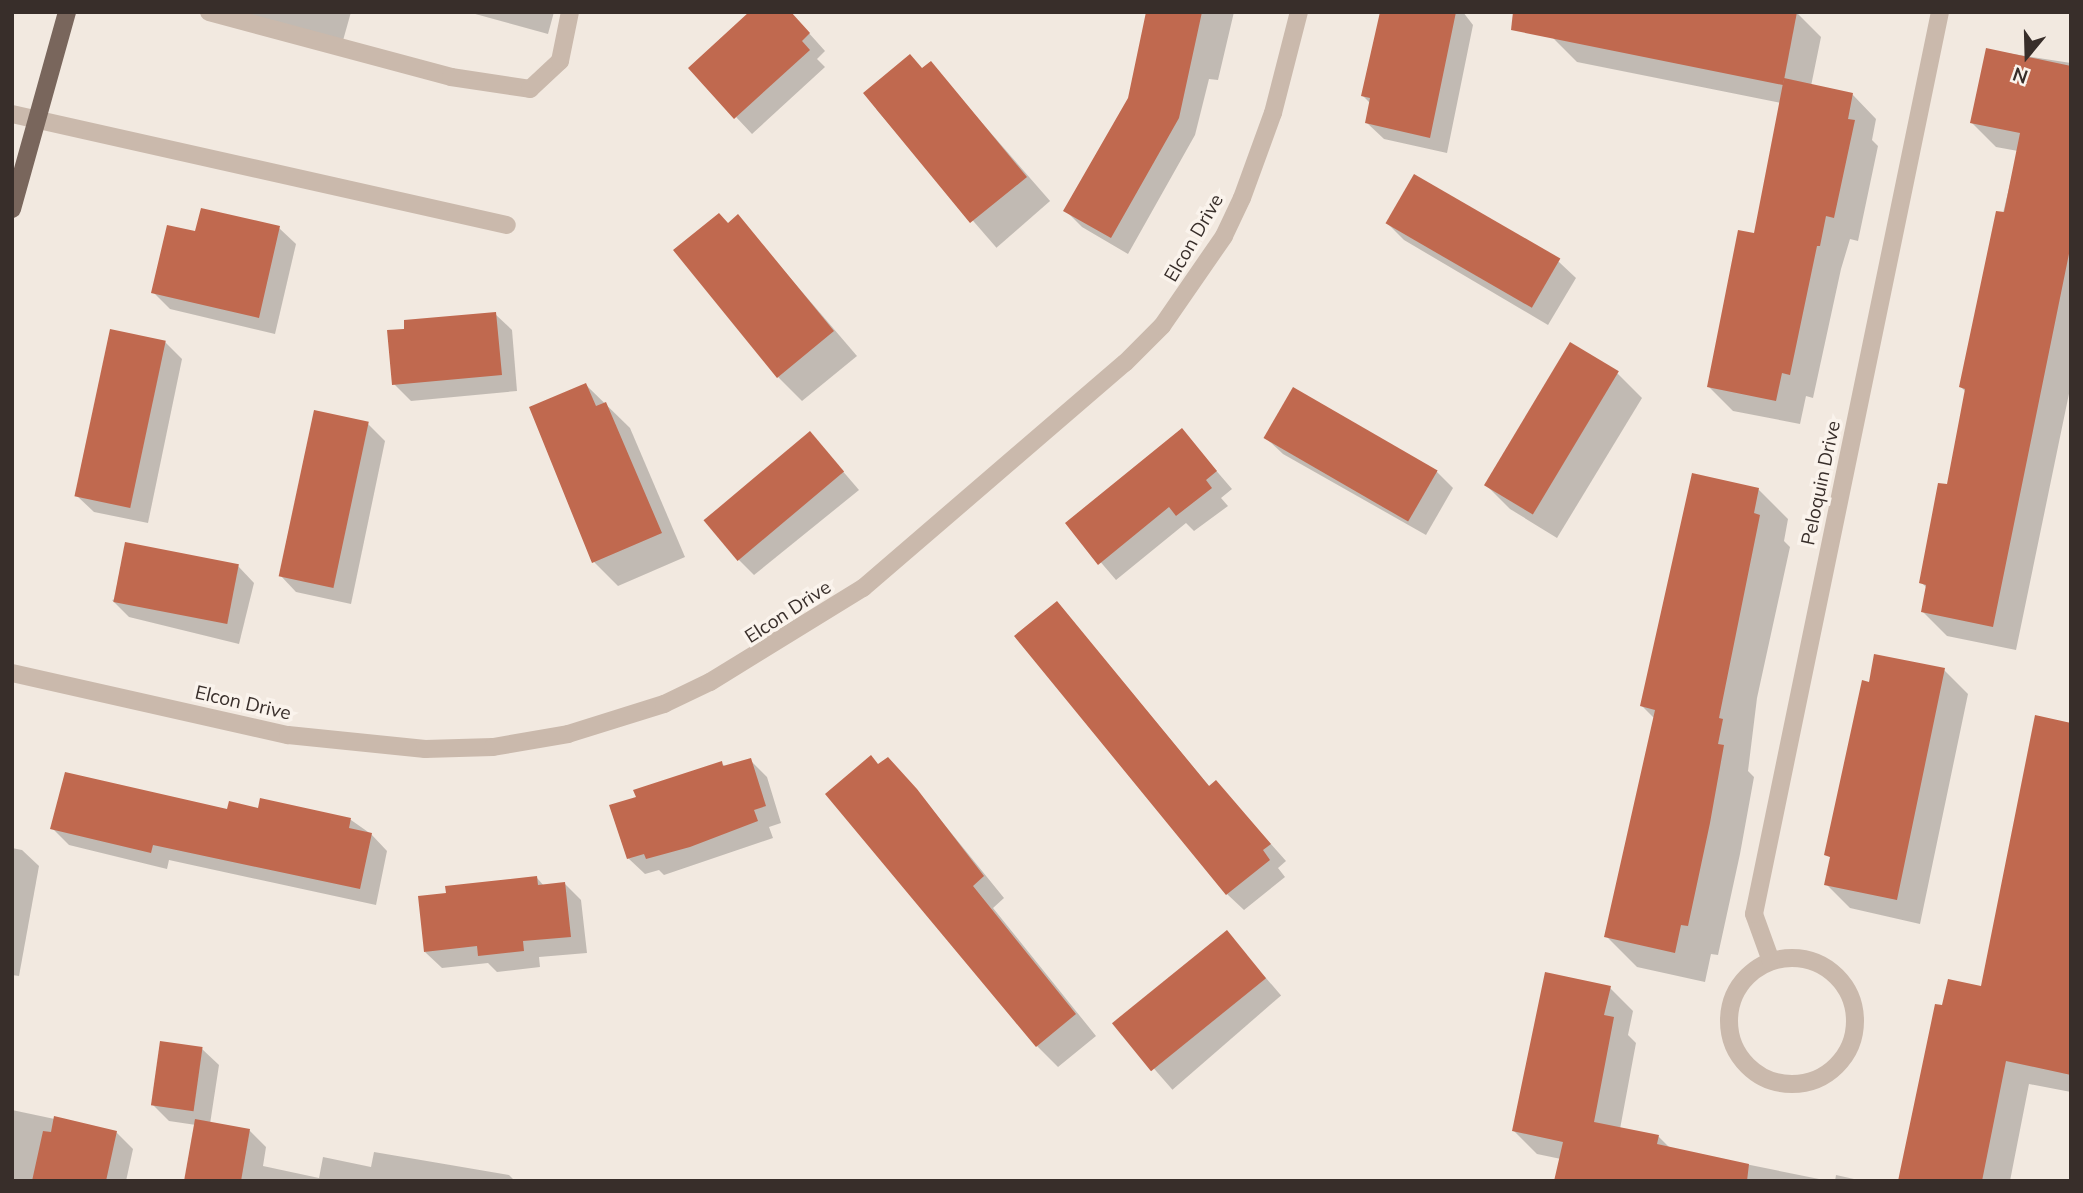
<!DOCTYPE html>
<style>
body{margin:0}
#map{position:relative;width:2083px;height:1193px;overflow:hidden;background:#f2e9e0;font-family:Mulish,sans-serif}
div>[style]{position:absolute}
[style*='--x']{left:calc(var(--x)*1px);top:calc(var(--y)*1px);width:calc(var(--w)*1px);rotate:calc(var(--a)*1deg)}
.shadow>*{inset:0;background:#0003;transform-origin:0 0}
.building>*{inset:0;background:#c0694f;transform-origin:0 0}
.minor>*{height:18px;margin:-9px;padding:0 9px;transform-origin:9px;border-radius:9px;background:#cab9ac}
.minor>.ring{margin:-9px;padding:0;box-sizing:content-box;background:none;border:18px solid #cab9ac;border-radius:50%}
.major>*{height:18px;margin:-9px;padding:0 9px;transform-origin:9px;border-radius:9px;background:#79665c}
span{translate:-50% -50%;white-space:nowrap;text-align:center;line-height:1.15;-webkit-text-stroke:7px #faf3ec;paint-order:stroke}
.street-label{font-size:19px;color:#382e2a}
.frame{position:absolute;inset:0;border:14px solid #382e2a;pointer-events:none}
.north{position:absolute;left:1992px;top:21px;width:70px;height:70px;-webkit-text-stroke:5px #faf3ec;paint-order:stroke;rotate:199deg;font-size:19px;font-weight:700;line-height:28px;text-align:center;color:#382e2a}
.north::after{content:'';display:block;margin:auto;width:24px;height:32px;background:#382e2a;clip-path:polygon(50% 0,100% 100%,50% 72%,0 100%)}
</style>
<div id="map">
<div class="shadow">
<div style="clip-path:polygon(223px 12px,351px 12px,342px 44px)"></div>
<div style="clip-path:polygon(468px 12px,554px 12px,548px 34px)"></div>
<div style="clip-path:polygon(790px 12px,825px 51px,817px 59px,825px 67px,752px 134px,736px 117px)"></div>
<div style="clip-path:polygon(1148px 12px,1234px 12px,1218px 80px,1209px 79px,1195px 135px,1128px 254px,1082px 227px,1066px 211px,1130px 99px)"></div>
<div style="clip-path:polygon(1382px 12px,1463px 12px,1473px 25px,1447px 153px,1384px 139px,1367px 123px,1371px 104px,1363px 96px)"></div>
<div style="clip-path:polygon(1797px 13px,1821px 37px,1811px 86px,1852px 94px,1876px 119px,1872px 140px,1878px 146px,1858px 241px,1850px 239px,1841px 269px,1813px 398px,1806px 396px,1800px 424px,1733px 411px,1709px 387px,1755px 235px,1781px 103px,1577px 62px,1553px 38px)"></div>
<div style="clip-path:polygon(1987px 50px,2071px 63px,2071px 384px,2016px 650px,1947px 636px,1923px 612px,1927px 588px,1921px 582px,1949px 486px,1966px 392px,1961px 387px,2018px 151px,1996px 147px,1972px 123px)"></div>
<div style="left:930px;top:63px;width:183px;height:71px;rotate:49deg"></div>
<div style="clip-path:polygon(1415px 176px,1559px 262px,1576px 278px,1548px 325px,1404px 240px,1387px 223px)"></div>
<div style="clip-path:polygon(738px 217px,857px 356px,802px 401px,778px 377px,729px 225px)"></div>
<div style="clip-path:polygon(279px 228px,296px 244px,275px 334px,170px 309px,153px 292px,196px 234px)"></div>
<div style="clip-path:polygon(495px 314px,512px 330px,517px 391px,411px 401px,394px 384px,406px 330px)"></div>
<div style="clip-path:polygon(165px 342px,182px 359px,148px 523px,94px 512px,77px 496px)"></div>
<div style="clip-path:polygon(1570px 344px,1618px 374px,1642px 398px,1557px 538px,1510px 509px,1486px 485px)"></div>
<div style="clip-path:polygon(586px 385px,630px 428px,685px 557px,618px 586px,594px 562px,531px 408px)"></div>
<div style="clip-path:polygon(368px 424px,385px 441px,351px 604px,296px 592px,280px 575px)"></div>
<div style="clip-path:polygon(1182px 431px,1232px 489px,1221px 498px,1228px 506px,1194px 531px,1186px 523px,1116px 580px,1068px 524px)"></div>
<div style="clip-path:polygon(810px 433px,859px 490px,754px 575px,738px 559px)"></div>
<div style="clip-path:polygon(1266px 438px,1436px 471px,1453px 488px,1426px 535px,1283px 454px)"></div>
<div style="clip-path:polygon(1758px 489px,1788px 519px,1784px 541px,1790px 547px,1757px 698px,1748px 771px,1754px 777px,1740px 854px,1718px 955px,1711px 954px,1705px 982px,1637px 967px,1606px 936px,1654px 718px,1642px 706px)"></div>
<div style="clip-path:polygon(238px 566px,254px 583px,239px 644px,129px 617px,112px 600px)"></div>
<div style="clip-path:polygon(1057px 603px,1210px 787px,1216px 782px,1286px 861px,1278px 868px,1285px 877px,1244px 910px,1227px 894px)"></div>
<div style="clip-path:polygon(1944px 670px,1968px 694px,1920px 924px,1850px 908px,1826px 884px,1832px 859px,1826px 854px,1870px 684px)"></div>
<div style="clip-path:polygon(2071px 724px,2071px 1092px,2029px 1084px,2010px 1181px,1900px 1181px,1944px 1007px,1982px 988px)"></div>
<div style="clip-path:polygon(750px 760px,767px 777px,781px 823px,769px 827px,773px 838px,664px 875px,659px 870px,645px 874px,628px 858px,638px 798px,721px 763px,726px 767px)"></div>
<div style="clip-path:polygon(879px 766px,909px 781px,1004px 898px,993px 908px,1096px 1036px,1058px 1067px,1037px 1046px)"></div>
<div style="clip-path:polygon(259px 810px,351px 820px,371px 834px,387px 851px,376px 905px,169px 860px,167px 869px,69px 845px,52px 828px)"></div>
<div style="clip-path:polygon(12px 848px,22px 850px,39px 866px,19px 976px,12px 975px)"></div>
<div style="clip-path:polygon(537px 878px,544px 886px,565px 884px,581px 900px,587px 953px,539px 957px,540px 967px,497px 972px,488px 963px,442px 968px,425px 952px)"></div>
<div style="left:1226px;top:932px;width:84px;height:144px;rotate:49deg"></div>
<div style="clip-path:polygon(1610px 988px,1633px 1011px,1628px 1035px,1636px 1043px,1620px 1129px,1658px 1136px,1671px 1149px,1829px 1181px,1556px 1181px,1561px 1159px,1537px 1154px,1514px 1131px)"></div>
<div style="clip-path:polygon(202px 1049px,219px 1065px,210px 1124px,249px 1130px,266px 1147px,263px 1166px,319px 1178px,323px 1157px,371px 1167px,374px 1152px,509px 1175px,515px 1181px,186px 1181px,196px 1125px,169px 1121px,152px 1104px)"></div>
<div style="clip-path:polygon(12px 1110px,116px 1132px,133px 1149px,126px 1181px,12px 1181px)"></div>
<div style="clip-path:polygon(1836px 1175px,1863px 1181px,1835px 1181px)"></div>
</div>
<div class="building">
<div style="clip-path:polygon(749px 12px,791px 12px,810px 33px,802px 41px,810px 50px,734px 119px,688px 68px)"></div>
<div style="clip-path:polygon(1146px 12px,1202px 12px,1179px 118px,1111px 238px,1063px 211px,1128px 98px)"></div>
<div style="clip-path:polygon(1380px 12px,1456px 12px,1430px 138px,1365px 123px,1370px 98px,1361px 96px)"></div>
<div style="clip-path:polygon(1513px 12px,1797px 12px,1783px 85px,1511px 30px)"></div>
<div style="clip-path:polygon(1986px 48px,2071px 66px,2071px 244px,1993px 627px,1921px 612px,1926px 585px,1919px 583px,1938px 483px,1947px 484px,1965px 389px,1959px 387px,1996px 211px,2004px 212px,2020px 133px,1970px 123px)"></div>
<div style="clip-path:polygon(910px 54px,922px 68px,931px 61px,1027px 177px,970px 223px,863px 93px)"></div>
<div style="clip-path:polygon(1784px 78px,1853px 93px,1848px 119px,1855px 120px,1834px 218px,1826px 216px,1820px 246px,1817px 246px,1790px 375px,1782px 373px,1776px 401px,1707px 387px,1738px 230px,1754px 233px)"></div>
<div style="left:1414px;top:174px;width:169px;height:57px;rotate:30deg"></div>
<div style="clip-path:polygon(201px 208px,280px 226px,259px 318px,151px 293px,167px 225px,195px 231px)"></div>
<div style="clip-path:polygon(719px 213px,728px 223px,738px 214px,834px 331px,777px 378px,673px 250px)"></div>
<div style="clip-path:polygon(496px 312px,502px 375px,392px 385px,387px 330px,404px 329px,404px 320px)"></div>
<div style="left:110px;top:329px;width:57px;height:171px;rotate:12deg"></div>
<div style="left:1570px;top:342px;width:57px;height:167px;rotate:31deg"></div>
<div style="clip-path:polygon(586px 383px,596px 406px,606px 402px,662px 533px,592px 563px,529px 407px)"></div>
<div style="left:1293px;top:387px;width:167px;height:59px;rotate:30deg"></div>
<div style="left:314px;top:410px;width:56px;height:170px;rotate:12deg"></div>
<div style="clip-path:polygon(1182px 428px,1217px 471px,1206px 480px,1212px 488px,1176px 516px,1169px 507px,1098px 565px,1065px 523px)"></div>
<div style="left:810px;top:431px;width:53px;height:139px;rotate:50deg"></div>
<div style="clip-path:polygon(1692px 473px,1759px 488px,1754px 513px,1760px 515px,1719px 718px,1723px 719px,1718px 744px,1724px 745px,1710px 823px,1688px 926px,1681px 925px,1675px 953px,1604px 937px,1655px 710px,1640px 706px)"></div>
<div style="left:125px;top:542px;width:116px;height:61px;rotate:11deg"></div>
<div style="clip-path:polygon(1057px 601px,1209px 786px,1216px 780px,1271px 844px,1263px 850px,1270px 860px,1226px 895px,1014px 636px)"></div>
<div style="clip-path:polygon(1874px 654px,1945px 668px,1897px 900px,1824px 885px,1830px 857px,1824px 855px,1862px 680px,1869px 682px)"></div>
<div style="clip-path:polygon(2035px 715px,2071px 723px,2071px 1075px,2006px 1061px,1982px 1181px,1898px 1181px,1935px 1004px,1942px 1005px,1948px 979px,1981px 986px)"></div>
<div style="clip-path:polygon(871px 755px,878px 764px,888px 757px,917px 789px,984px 876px,973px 886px,1076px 1014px,1036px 1047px,825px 794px)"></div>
<div style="clip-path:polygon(751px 758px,766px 806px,754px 810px,758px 821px,690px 847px,646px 859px,644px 854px,627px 859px,609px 805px,636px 797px,633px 790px,722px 761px,723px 766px)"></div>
<div style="clip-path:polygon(65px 772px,227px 809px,229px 801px,258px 808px,260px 798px,351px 818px,349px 828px,372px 833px,360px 889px,153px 845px,151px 853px,50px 829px)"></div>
<div style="clip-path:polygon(537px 876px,538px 885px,565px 882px,571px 937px,523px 941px,524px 951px,478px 956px,477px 946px,424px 952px,418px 896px,446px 893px,445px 886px)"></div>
<div style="left:1227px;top:930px;width:62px;height:148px;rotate:51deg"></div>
<div style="clip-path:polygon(1545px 972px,1611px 986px,1604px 1015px,1614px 1017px,1594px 1122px,1659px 1135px,1657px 1144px,1749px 1164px,1747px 1181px,1554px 1181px,1563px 1142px,1512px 1131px)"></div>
<div style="left:160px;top:1041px;width:43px;height:65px;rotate:8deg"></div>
<div style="clip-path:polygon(54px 1116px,117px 1131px,106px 1181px,32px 1181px,43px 1131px,51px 1132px)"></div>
<div style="clip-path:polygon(195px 1119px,250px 1129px,241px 1181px,184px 1181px)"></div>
</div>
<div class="minor">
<div style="--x:209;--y:12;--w:251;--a:15"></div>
<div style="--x:451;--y:77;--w:80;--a:8.6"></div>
<div style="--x:530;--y:89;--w:41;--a:-43"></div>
<div style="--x:560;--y:61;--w:50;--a:-78.5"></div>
<div style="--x:12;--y:114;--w:507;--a:12.64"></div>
<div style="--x:12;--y:673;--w:283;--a:12.7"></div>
<div style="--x:288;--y:735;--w:138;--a:5.8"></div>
<div style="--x:425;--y:749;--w:68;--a:-1.7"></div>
<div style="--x:493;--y:747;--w:76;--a:-9.8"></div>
<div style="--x:568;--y:734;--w:101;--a:-17.4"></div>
<div style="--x:664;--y:704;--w:51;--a:-25.6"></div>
<div style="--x:710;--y:682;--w:180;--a:-31.6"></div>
<div style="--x:863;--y:588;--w:345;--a:-40.7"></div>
<div style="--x:1125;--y:363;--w:52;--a:-45"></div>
<div style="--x:1162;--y:326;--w:109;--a:-55.4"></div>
<div style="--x:1224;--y:236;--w:42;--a:-64.7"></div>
<div style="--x:1242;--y:198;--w:90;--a:-70"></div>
<div style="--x:1273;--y:113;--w:104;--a:-75.6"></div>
<div class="ring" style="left:1729px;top:958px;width:108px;height:108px"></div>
<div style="--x:1771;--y:961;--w:50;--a:-109.9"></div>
<div style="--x:1754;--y:914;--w:921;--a:-78.35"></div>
</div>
<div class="major">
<div style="--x:12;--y:209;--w:205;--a:-74.4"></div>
</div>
<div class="street-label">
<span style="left:1194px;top:238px;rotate:-60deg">Elcon Drive</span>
<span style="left:1821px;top:483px;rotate:-78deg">Peloquin Drive</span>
<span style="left:788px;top:612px;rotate:-33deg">Elcon Drive</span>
<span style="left:243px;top:703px;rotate:13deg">Elcon Drive</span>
</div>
<div class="frame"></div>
<div class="north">N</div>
</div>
